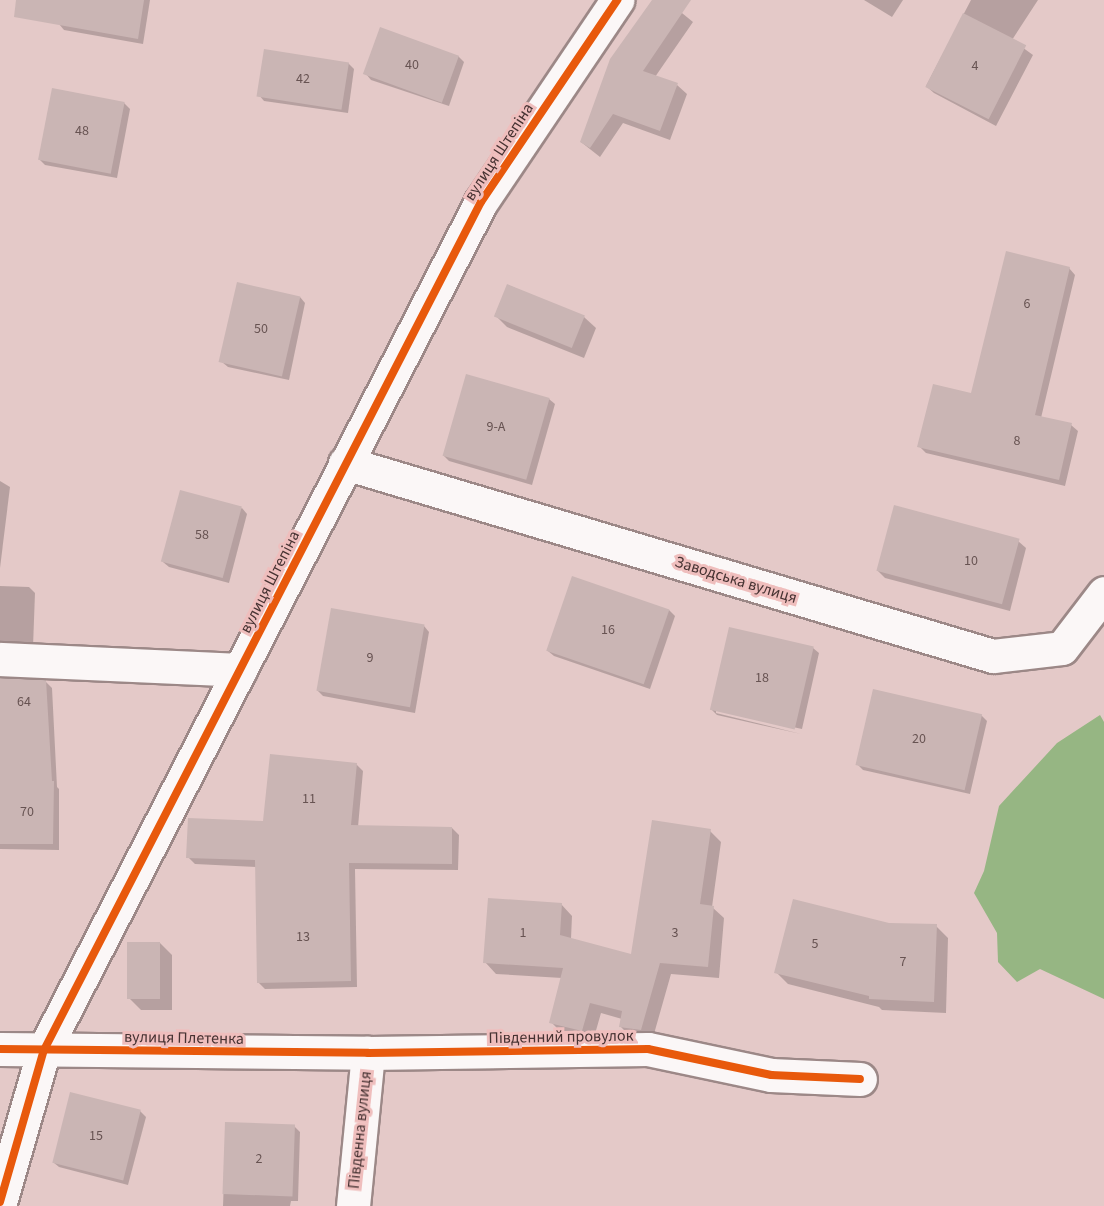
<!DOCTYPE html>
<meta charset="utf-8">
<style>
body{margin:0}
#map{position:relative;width:1104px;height:1206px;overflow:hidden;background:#e4c9c8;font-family:"Source Sans 3",sans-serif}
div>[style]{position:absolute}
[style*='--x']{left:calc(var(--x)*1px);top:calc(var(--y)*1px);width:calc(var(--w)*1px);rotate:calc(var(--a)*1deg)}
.water>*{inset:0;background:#96b683}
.shadow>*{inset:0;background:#0003}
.building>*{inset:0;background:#cab5b4;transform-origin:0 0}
.roads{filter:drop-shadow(2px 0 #9c8887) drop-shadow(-2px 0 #9c8887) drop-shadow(0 2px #9c8887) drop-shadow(0 -2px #9c8887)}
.minor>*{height:33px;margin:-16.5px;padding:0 16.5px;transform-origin:16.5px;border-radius:16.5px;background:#fbf7f7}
.cycleway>*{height:8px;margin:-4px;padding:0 4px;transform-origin:4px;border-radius:4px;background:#e8590c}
span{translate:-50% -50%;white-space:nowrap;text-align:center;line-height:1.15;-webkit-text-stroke:6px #efbebd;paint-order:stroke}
.number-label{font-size:14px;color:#675352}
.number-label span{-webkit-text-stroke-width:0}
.street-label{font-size:16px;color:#463232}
</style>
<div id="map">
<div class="water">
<div style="clip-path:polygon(1100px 715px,1104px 722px,1104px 999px,1040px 969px,1017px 982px,998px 962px,997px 933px,974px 893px,984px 871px,999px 806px,1057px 743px)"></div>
</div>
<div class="shadow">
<div style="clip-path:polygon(63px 0,150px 0,143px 44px,64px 30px,59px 24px)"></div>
<div style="clip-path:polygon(654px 0,666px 0,693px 22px,655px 77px,677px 85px,687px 94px,670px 140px,623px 123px,600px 157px,581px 142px)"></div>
<div style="clip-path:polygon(864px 0,903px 0,892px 17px)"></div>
<div style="clip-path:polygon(971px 0,1038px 0,1012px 40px,1033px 55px,996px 126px,934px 93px,926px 86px)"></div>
<div style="clip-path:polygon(458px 56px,464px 62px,449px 106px,371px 80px,366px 74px)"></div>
<div style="clip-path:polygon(348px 63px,354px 69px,348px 113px,264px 101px,259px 95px)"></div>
<div style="clip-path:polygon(124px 103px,130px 109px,117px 178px,45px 165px,40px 160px)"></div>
<div style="clip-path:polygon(1069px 268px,1075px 275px,1041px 418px,1071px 425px,1078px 431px,1065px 486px,926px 453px,919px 446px,972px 395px)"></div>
<div style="clip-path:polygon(508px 285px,584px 317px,596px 328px,584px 358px,507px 327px,495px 315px)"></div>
<div style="clip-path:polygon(300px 297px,305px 303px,289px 380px,228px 367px,222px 362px)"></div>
<div style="clip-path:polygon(549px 399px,555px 404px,532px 485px,449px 461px,444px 456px)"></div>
<div style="clip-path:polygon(0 481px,10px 487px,0 568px)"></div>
<div style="clip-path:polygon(242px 508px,247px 514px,229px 583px,169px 567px,163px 562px)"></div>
<div style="clip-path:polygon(1018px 541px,1026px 548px,1010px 611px,885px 578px,878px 571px)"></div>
<div style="clip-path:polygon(0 586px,29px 587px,35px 593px,33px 647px,0 648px)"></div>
<div style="clip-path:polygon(669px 610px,675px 616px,650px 689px,554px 656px,548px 651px)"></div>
<div style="clip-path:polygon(424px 626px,429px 632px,415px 713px,323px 696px,318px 691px)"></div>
<div style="clip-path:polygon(813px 648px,819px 653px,802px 729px,716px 710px,716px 713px,801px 734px,717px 715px,712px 710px)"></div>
<div style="clip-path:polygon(0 677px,45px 681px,52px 688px,57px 787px,59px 789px,59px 850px,0 849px)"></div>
<div style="clip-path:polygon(981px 715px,987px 721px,970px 794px,863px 770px,857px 764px)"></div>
<div style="clip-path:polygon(356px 764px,363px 771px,358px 827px,452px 828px,459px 835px,458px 870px,355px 869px,357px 987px,265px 989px,258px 982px,256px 867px,195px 864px,188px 857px,265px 822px)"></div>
<div style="clip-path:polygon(710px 831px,721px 842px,712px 907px,724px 918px,719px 978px,671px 974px,652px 1041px,632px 1038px,621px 1027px,622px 1019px,601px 1013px,593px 1041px,562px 1033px,551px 1022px,562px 978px,496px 974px,485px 962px,561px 904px,572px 916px,571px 939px,632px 956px)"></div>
<div style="clip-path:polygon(889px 924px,936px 926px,948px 938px,946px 1013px,882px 1010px,879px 1007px,788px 984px,776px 972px)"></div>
<div style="clip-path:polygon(160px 943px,172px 955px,172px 1010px,141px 1010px,129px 998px)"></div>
<div style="clip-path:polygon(140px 1111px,146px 1117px,128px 1185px,59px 1167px,53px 1162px)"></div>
<div style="clip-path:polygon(226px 1124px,294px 1126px,300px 1132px,298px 1201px,291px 1201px,290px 1206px,223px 1206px)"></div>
</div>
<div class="building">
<div style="clip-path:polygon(16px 0,144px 0,138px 39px,14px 17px)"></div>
<div style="clip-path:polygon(652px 0,691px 0,643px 71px,678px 83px,660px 131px,613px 114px,590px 148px,580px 142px,610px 59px)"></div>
<div style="left:963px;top:13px;width:71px;height:83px;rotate:27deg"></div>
<div style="left:380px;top:27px;width:84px;height:50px;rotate:20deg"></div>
<div style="left:264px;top:49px;width:86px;height:48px;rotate:9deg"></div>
<div style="left:52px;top:88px;width:74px;height:73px;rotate:11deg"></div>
<div style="clip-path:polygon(1006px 251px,1070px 267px,1035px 415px,1072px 423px,1059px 480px,917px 447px,933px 384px,971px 393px)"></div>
<div style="left:237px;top:282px;width:65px;height:82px;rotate:13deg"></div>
<div style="left:507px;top:284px;width:84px;height:35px;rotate:22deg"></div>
<div style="left:466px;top:374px;width:87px;height:85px;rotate:16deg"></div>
<div style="left:180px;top:490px;width:64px;height:74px;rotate:15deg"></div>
<div style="left:894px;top:505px;width:130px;height:68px;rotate:15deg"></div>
<div style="left:572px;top:576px;width:103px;height:79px;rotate:19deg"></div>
<div style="left:331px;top:608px;width:95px;height:84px;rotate:10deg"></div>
<div style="left:729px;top:627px;width:87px;height:85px;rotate:13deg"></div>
<div style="clip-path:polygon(0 678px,46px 680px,52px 781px,54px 781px,53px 844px,0 844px)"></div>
<div style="left:873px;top:689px;width:112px;height:78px;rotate:13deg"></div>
<div style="clip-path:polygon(270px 754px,357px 763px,351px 825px,452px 827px,452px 864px,349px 863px,351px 981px,257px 983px,255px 860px,186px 858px,188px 818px,263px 821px)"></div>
<div style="clip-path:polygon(652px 820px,711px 829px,700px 904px,714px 906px,708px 967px,660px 963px,641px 1030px,619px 1027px,622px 1011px,590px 1003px,582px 1031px,549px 1023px,563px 968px,483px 963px,488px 898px,562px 903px,560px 935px,631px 954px)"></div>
<div style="clip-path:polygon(793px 899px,889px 923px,937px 924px,934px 1002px,869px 999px,869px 996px,774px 973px)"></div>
<div style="left:127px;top:942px;width:33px;height:57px"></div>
<div style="left:70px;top:1092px;width:73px;height:73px;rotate:14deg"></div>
<div style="left:225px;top:1122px;width:70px;height:72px;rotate:2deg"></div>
</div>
<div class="roads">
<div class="minor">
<div style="--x:345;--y:463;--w:676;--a:16.59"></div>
<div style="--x:993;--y:656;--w:69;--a:-6.6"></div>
<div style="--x:1062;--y:648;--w:69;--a:-52.6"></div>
<div style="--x:0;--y:659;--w:240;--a:2.6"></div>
<div style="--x:0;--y:1049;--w:368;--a:0.6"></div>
<div style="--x:368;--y:1053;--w:280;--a:-0.8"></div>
<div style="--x:648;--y:1049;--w:126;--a:11.9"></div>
<div style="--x:771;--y:1075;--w:89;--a:2.6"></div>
<div style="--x:0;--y:1202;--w:158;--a:-73.9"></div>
<div style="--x:44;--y:1050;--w:954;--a:-62.74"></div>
<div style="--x:481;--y:202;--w:244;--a:-56"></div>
<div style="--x:353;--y:1206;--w:154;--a:-84.4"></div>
</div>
</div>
<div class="cycleway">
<div style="--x:0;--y:1049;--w:368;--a:0.6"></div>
<div style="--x:368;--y:1053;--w:280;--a:-0.8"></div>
<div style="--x:648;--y:1049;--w:126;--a:11.9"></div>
<div style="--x:771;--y:1075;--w:89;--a:2.6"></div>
<div style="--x:0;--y:1202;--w:158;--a:-73.9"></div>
<div style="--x:44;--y:1050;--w:954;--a:-62.74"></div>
<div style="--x:481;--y:202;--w:244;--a:-56"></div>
</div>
<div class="number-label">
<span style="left:412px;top:65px">40</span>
<span style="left:975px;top:66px">4</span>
<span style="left:303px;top:79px">42</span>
<span style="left:82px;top:131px">48</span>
<span style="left:1027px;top:304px">6</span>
<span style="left:261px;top:329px">50</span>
<span style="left:496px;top:427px">9-А</span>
<span style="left:1017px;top:441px">8</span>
<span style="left:202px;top:535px">58</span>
<span style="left:971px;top:561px">10</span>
<span style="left:608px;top:630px">16</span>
<span style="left:370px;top:658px">9</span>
<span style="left:762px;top:678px">18</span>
<span style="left:24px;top:702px">64</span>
<span style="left:919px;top:739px">20</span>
<span style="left:309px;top:799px">11</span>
<span style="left:27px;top:812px">70</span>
<span style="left:523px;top:933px">1</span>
<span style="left:675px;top:933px">3</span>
<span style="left:303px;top:937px">13</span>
<span style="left:815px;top:944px">5</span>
<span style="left:903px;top:962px">7</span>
<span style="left:96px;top:1136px">15</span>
<span style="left:259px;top:1159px">2</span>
</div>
<div class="street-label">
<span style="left:499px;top:152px;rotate:-57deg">вулиця Штепіна</span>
<span style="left:736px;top:580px;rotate:17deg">Заводська вулиця</span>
<span style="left:270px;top:582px;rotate:-63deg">вулиця Штепіна</span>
<span style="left:561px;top:1037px;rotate:-1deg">Південний провулок</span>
<span style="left:184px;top:1038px;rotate:1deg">вулиця Плетенка</span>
<span style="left:360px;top:1130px;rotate:-84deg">Південна вулиця</span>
</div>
</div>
